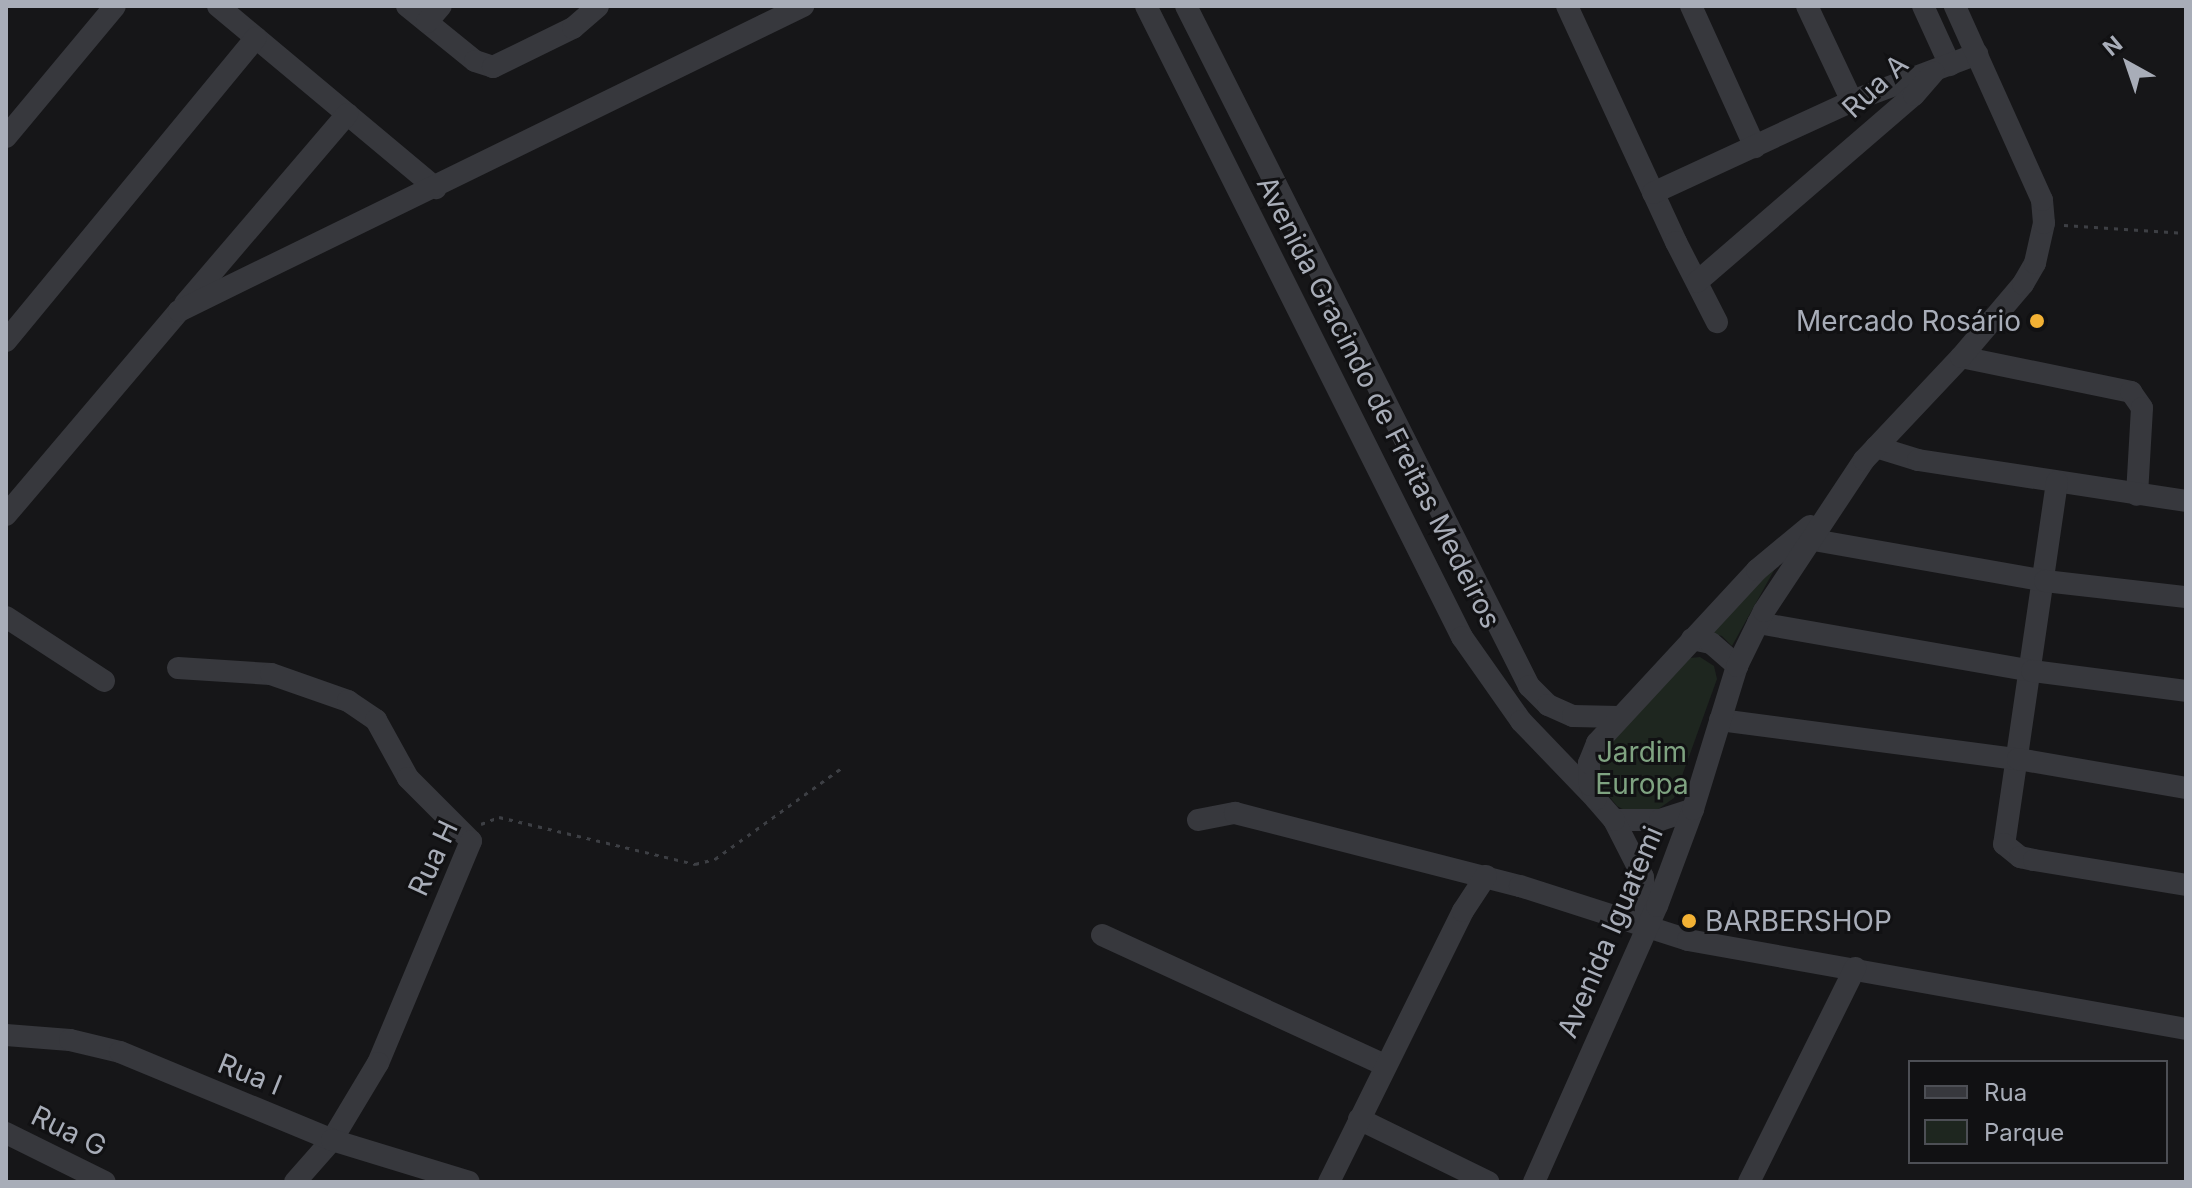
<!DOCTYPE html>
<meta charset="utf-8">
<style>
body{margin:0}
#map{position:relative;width:2192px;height:1188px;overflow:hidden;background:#161618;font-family:Inter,sans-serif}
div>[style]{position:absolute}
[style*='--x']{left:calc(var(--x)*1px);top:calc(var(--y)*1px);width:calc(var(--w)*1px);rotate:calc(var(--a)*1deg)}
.green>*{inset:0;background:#1e261f}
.path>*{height:3px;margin-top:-1.5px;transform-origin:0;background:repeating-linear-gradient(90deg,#3d3f44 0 4px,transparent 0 10px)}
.street>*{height:22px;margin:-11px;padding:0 11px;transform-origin:11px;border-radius:11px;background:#37383d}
.dots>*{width:22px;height:22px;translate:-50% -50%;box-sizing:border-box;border:4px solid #111113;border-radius:50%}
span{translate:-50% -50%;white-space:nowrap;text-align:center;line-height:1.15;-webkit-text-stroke:6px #111113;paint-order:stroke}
.street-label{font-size:28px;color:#a8adb8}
.poi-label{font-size:28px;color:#a8adb8}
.right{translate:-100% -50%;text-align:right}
.left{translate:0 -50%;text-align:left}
.park-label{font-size:28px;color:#7fa381}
.frame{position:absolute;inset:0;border:8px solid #a8adb8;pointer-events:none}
.legend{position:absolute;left:1908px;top:1060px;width:260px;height:104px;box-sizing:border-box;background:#111113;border:2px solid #4d4f55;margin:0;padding:10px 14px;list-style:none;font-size:24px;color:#a8adb8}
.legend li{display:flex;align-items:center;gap:16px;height:40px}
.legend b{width:40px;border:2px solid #4d4f55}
.north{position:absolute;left:2088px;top:24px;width:80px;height:80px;-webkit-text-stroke:6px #111113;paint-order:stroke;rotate:320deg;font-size:22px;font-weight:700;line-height:32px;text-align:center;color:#a8adb8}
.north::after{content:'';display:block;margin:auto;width:28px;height:36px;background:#a8adb8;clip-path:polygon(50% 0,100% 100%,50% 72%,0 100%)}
</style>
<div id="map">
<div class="green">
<div style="clip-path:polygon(1783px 554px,1732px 646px,1722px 636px,1709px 633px)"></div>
<div style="clip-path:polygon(1700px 657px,1714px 666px,1717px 679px,1674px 798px,1657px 810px,1626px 811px,1617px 806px,1599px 784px,1597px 767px,1602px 749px,1690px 658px)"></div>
</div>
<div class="path">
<div style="--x:2064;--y:225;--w:122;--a:3.8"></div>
<div style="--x:481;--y:824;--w:19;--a:-21"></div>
<div style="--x:499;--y:817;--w:202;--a:13.5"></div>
<div style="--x:695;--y:864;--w:21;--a:-14"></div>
<div style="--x:715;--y:859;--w:158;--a:-35.7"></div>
</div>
<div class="street">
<div style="--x:218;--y:6;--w:284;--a:39.9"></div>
<div style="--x:407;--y:6;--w:87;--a:39"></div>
<div style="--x:475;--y:61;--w:19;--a:18"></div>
<div style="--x:493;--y:67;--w:89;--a:-26"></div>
<div style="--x:573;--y:28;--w:33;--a:-41"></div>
<div style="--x:1146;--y:6;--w:706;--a:63.4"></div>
<div style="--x:1462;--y:637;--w:103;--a:54.9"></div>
<div style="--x:1521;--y:721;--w:108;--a:46.1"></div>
<div style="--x:1186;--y:6;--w:762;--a:63.23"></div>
<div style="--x:1529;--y:686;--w:27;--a:45"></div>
<div style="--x:1548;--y:705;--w:27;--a:24"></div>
<div style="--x:1573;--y:716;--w:46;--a:1.2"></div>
<div style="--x:1567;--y:6;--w:260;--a:65.2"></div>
<div style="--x:1676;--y:242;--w:90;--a:62.9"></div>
<div style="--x:1691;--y:6;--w:155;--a:65.6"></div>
<div style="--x:1807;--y:6;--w:105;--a:64.7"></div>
<div style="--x:1923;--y:6;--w:65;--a:65.4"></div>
<div style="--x:427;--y:22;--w:21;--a:-49"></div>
<div style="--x:6;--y:137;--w:170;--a:-50.2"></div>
<div style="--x:1653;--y:193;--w:219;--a:-24.8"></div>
<div style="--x:1852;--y:101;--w:134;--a:-20.6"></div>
<div style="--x:1697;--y:282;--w:286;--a:-40.8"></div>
<div style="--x:1914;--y:95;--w:30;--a:-49"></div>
<div style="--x:185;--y:304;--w:250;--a:-49.5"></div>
<div style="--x:6;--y:341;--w:393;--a:-50.5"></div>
<div style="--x:1961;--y:357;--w:174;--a:11.6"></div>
<div style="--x:2131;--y:392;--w:19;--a:55"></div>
<div style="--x:2142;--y:408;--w:87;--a:93.3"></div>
<div style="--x:1876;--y:447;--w:44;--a:17.2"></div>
<div style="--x:1918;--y:460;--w:271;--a:8.7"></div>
<div style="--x:2057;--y:482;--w:366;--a:98.3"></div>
<div style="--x:2004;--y:844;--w:21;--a:39"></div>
<div style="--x:2020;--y:857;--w:14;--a:12"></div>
<div style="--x:2034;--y:860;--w:154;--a:9.3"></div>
<div style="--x:6;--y:515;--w:267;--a:-49.7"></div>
<div style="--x:179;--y:311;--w:695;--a:-26.05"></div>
<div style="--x:1808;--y:539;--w:241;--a:10"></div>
<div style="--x:2045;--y:581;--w:142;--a:6.5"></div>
<div style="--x:6;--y:617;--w:117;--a:33.1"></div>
<div style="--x:1758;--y:623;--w:278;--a:9.9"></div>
<div style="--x:2032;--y:671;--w:155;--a:7.4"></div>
<div style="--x:1692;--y:639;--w:19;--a:12"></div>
<div style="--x:1711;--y:643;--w:35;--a:41"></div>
<div style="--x:178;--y:668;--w:93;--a:3.7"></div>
<div style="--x:271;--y:674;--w:82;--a:19.3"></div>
<div style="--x:348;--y:701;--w:34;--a:34"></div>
<div style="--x:376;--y:720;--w:66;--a:61.1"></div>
<div style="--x:408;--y:778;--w:89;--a:45"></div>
<div style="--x:471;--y:841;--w:241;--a:112.7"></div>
<div style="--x:378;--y:1063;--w:90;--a:120.9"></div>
<div style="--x:332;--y:1140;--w:56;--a:131.4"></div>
<div style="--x:1720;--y:720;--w:301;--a:7.5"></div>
<div style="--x:2018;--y:759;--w:170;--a:9.8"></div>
<div style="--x:1198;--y:820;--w:38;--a:-11"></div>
<div style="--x:1235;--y:813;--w:294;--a:14.4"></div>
<div style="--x:1520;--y:886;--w:176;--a:17.8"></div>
<div style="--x:1688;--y:940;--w:506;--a:10.13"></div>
<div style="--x:1614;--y:820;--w:46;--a:0"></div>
<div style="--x:1660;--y:820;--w:35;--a:-18"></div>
<div style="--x:1647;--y:923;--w:46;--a:-95"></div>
<div style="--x:1643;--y:877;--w:64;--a:-117"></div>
<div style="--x:1614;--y:820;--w:28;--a:-131"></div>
<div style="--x:1596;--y:799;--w:15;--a:-113"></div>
<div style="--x:1590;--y:785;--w:22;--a:-93"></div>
<div style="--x:1589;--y:763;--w:22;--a:-68"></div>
<div style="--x:1597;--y:743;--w:236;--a:-47.2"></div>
<div style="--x:1757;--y:570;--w:69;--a:-39.7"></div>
<div style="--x:1102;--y:935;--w:311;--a:24.7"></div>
<div style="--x:6;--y:1035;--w:64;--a:4.5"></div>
<div style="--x:70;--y:1040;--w:51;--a:13.5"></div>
<div style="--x:120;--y:1052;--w:230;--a:22.5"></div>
<div style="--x:332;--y:1140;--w:143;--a:17"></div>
<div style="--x:1359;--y:1119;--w:144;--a:26"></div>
<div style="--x:6;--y:1133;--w:110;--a:26.3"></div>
<div style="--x:1329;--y:1182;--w:302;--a:-63.7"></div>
<div style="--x:1463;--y:911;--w:42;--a:-56.7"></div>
<div style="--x:1534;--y:1182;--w:302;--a:-66"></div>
<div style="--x:1657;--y:906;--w:103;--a:-69.6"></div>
<div style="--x:1693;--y:809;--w:150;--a:-72.9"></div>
<div style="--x:1737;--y:666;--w:61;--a:-63.9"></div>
<div style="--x:1764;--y:611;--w:181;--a:-56.5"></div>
<div style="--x:1864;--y:460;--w:141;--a:-46.7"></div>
<div style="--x:1961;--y:357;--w:96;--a:-49.7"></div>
<div style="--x:2023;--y:284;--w:24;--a:-60"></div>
<div style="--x:2035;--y:263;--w:41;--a:-77.3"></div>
<div style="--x:2044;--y:223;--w:23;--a:-95"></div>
<div style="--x:2042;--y:200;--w:213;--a:-114.2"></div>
<div style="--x:1749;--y:1182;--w:239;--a:-63.6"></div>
</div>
<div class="dots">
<div style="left:2037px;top:321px;background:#f2b134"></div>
<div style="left:1689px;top:921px;background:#f2b134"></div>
</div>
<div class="street-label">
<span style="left:1875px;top:86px;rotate:-43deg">Rua A</span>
<span style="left:1379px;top:402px;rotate:63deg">Avenida Gracindo de Freitas Medeiros</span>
<span style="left:433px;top:858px;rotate:-65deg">Rua H</span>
<span style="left:1610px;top:932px;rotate:-67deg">Avenida Iguatemi</span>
<span style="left:250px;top:1074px;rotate:22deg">Rua I</span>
<span style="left:69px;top:1131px;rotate:26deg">Rua G</span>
</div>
<div class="poi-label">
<span class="right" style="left:2021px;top:321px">Mercado Rosário</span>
<span class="left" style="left:1705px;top:921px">BARBERSHOP</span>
</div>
<div class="park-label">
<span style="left:1642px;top:768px">Jardim<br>Europa</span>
</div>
<div class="frame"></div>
<ul class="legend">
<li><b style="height:10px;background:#37383d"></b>Rua</li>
<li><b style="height:22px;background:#1e261f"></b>Parque</li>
</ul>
<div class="north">N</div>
</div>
